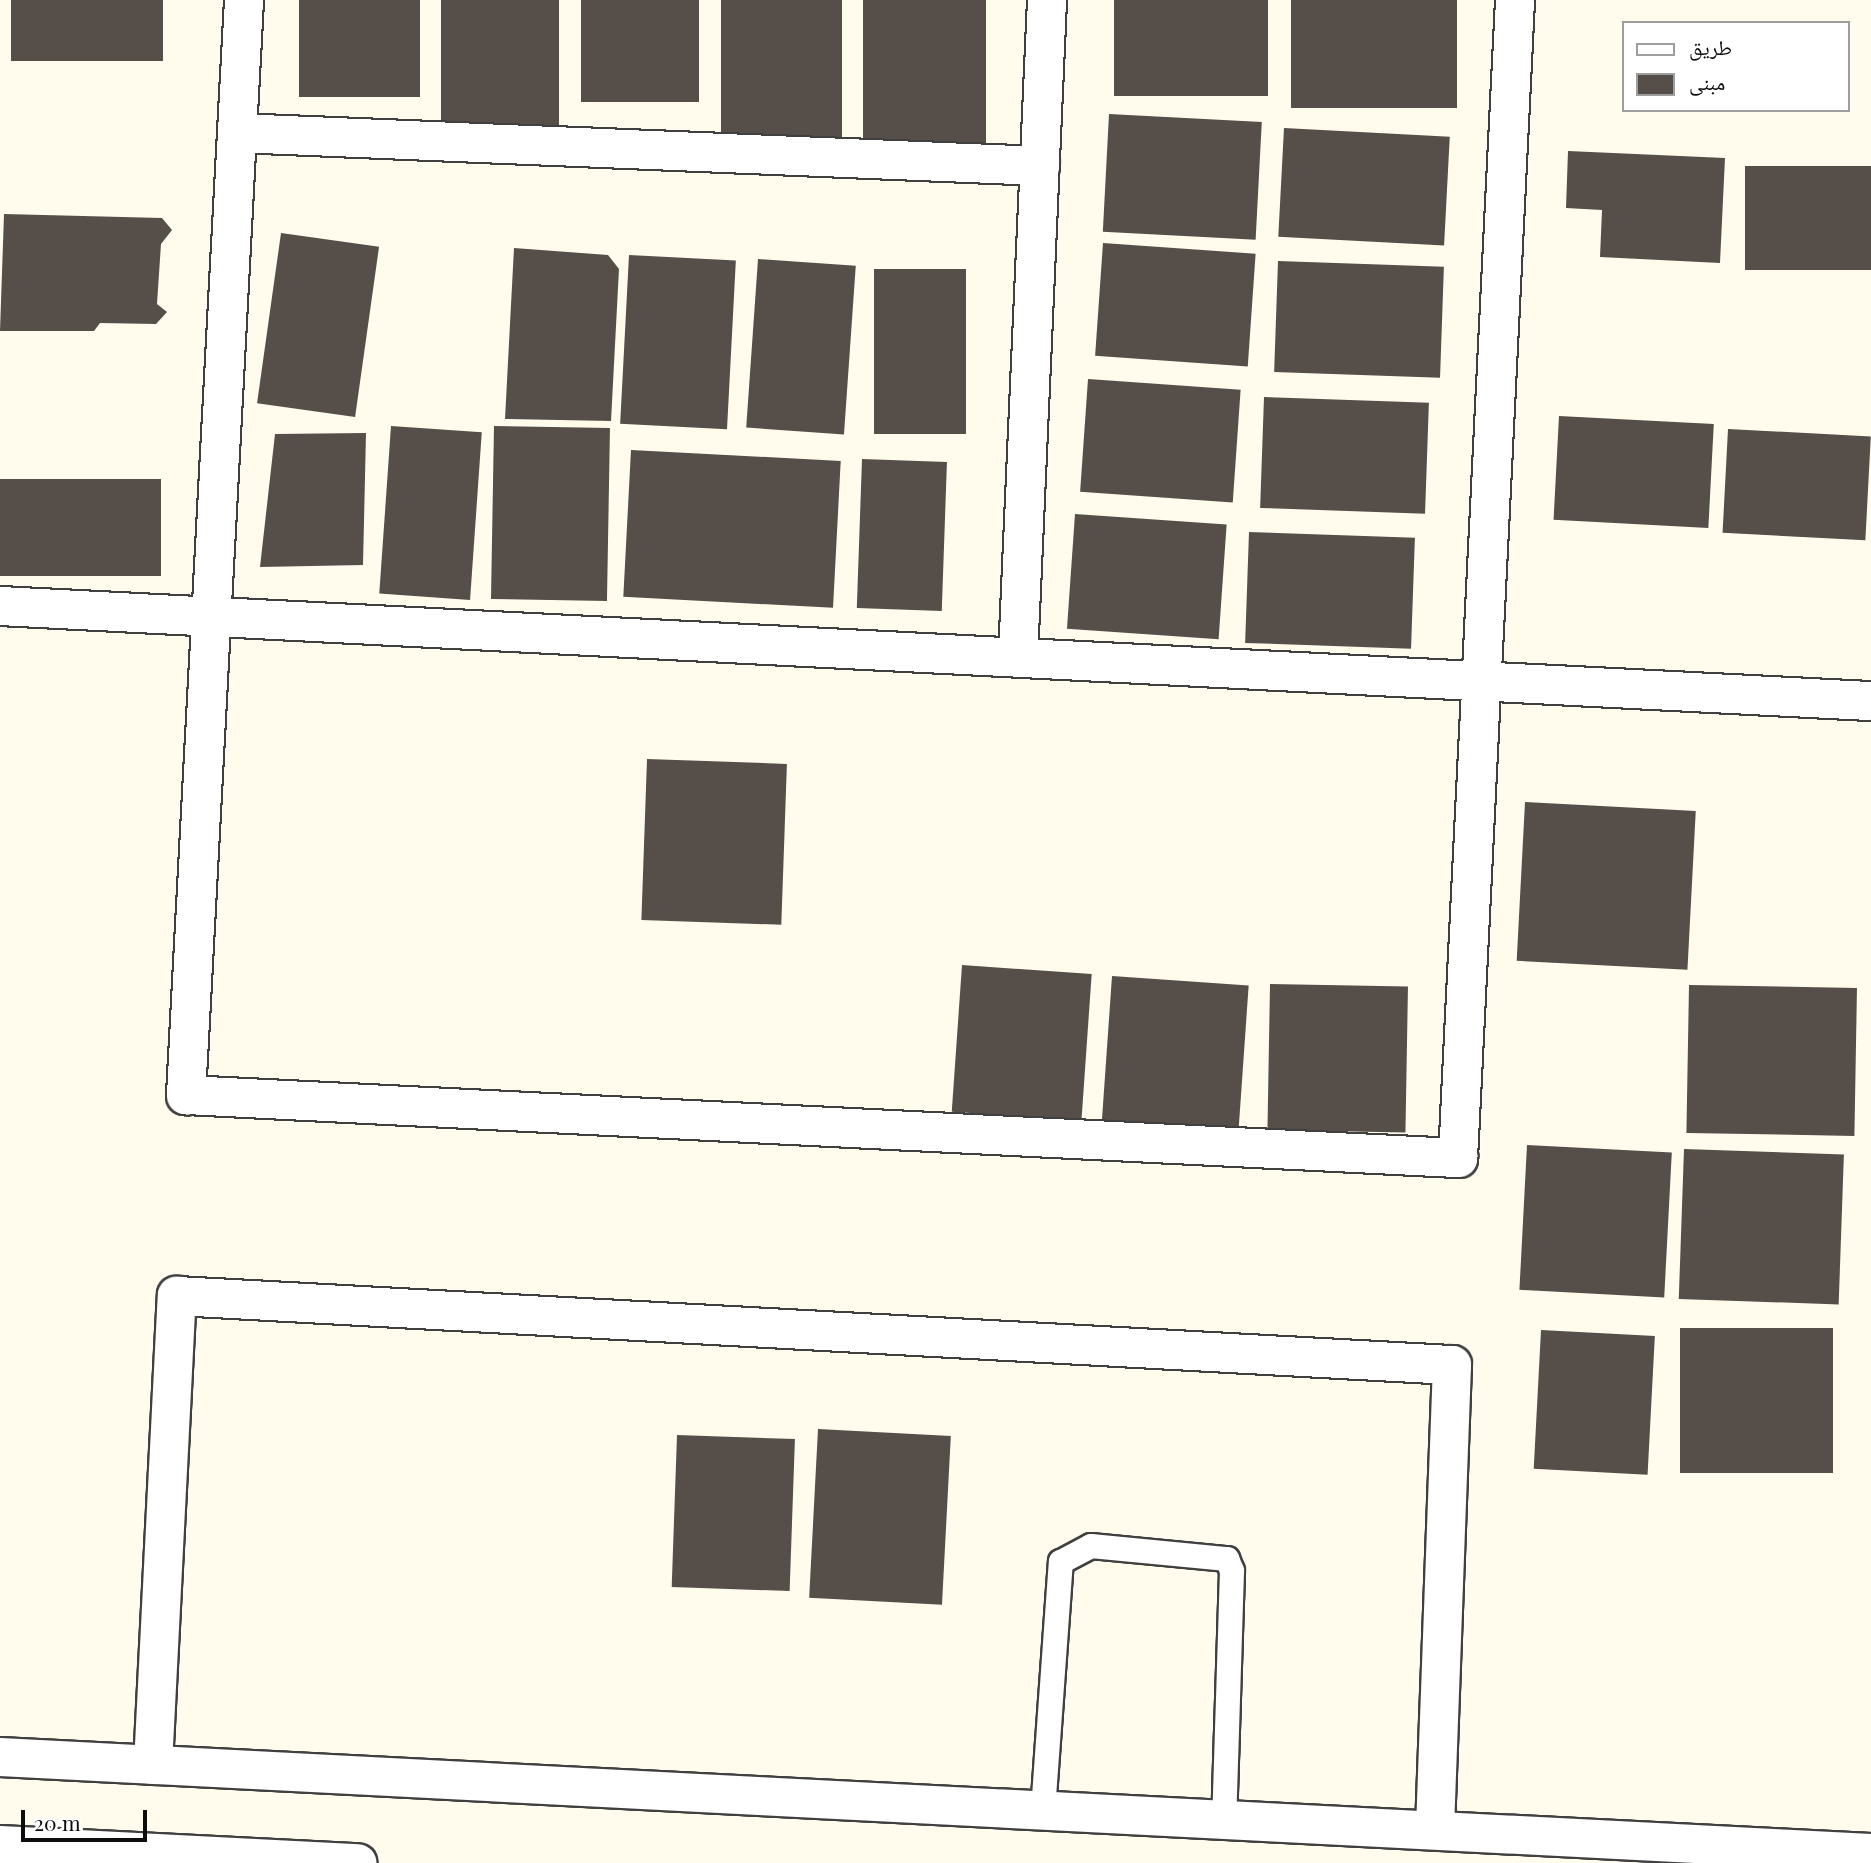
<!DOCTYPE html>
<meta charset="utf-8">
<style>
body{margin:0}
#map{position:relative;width:1871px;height:1863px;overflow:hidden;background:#fffcee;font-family:"Playfair Display","Noto Naskh Arabic",serif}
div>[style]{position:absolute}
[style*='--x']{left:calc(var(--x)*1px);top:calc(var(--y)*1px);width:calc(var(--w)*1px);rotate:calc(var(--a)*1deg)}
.building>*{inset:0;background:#564f49;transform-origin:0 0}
.roads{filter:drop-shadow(2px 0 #404040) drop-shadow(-2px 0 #404040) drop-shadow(0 2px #404040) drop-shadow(0 -2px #404040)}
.service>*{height:24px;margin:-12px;padding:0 12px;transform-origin:12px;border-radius:12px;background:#fff}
.minor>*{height:38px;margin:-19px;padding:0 19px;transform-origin:19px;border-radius:19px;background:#fff}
span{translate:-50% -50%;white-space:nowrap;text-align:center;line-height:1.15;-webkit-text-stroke:7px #fff;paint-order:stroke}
.legend{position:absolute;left:1622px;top:21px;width:228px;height:91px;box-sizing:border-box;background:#fff;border:2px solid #9e9e9e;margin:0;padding:9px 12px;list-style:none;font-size:21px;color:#0d0d0d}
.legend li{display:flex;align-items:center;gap:14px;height:35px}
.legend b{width:35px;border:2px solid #9e9e9e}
.scale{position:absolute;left:21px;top:1810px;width:126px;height:32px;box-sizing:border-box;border:4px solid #0d0d0d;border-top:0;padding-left:9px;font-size:21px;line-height:24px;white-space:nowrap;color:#0d0d0d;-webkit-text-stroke:5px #fff;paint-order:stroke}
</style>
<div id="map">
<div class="building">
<div style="left:11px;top:0;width:152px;height:61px"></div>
<div style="left:299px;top:0;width:121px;height:97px"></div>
<div style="left:441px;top:0;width:118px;height:127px"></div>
<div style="left:581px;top:0;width:118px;height:102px"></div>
<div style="left:721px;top:0;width:121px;height:144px"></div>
<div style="left:863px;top:0;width:123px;height:146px"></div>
<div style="left:1114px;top:0;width:154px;height:96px"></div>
<div style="left:1291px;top:0;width:166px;height:108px"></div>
<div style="left:1109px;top:114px;width:153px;height:118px;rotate:3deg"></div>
<div style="left:1284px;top:128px;width:166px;height:109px;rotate:3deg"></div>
<div style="clip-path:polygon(1568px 151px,1725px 158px,1720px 263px,1600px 257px,1602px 210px,1566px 208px)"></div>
<div style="left:1745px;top:166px;width:126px;height:104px"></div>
<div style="clip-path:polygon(4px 214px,162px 218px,172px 230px,161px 244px,157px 304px,167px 312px,156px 324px,100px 323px,94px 331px,0 331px)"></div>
<div style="left:281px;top:233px;width:99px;height:172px;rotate:8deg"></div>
<div style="left:1103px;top:243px;width:153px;height:113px;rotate:4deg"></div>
<div style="clip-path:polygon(514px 248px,608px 255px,619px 269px,611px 421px,505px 419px)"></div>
<div style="left:629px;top:255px;width:107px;height:169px;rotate:3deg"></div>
<div style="left:758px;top:259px;width:98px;height:169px;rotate:4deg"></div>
<div style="left:1278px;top:261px;width:166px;height:111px;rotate:2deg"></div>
<div style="left:874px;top:269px;width:92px;height:165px"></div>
<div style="left:1088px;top:379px;width:153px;height:113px;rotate:4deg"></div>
<div style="left:1264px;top:397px;width:165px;height:111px;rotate:2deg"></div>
<div style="left:1559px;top:416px;width:155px;height:104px;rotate:3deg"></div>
<div style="left:391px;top:426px;width:91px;height:168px;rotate:4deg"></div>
<div style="left:494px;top:426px;width:116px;height:173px;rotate:1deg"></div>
<div style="left:1728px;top:429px;width:143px;height:104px;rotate:3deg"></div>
<div style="clip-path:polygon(366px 433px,363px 565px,260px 567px,275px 434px)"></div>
<div style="left:631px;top:450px;width:210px;height:147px;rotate:3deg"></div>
<div style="left:862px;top:459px;width:85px;height:149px;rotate:2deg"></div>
<div style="left:0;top:479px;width:161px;height:97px"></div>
<div style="left:1075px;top:514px;width:152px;height:115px;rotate:4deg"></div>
<div style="left:1249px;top:532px;width:166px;height:111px;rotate:2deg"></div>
<div style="left:647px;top:759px;width:140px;height:161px;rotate:2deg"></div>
<div style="left:1525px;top:802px;width:171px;height:159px;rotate:3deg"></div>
<div style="left:962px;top:965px;width:130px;height:147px;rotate:4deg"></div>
<div style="left:1112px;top:976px;width:137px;height:144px;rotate:4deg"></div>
<div style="left:1270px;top:984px;width:138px;height:146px;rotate:1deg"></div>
<div style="left:1689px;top:985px;width:168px;height:148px;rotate:1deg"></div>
<div style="left:1527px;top:1145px;width:145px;height:145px;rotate:3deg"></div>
<div style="left:1684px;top:1149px;width:160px;height:150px;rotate:2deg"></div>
<div style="left:1680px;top:1328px;width:153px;height:145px"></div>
<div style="left:1541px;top:1330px;width:114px;height:139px;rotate:3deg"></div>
<div style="left:818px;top:1429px;width:133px;height:169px;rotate:3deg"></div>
<div style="left:677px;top:1435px;width:118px;height:152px;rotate:2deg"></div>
</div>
<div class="roads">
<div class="service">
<div style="--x:1043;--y:1811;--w:250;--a:-85.9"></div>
<div style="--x:1061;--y:1562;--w:34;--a:-28"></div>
<div style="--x:1091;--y:1546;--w:137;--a:5.5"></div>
<div style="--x:1227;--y:1559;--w:13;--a:67"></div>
<div style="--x:1232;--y:1571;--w:249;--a:91.8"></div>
</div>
<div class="minor">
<div style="--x:244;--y:0;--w:1097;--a:93.03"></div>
<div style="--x:186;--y:1095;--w:1274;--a:2.84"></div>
<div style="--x:1458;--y:1158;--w:1159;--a:-87.18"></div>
<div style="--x:237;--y:133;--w:804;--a:2.35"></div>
<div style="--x:0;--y:606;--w:1873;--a:2.91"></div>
<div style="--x:1018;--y:657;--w:658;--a:-87.47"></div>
<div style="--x:0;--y:1757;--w:1873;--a:2.94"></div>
<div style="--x:153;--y:1765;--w:470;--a:-87.1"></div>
<div style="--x:177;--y:1296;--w:1277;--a:3.1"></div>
<div style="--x:1452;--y:1365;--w:465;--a:92.1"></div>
<div style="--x:0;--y:1845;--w:358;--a:2.9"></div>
</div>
</div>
<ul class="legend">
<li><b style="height:9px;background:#fff"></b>طريق</li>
<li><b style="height:19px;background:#564f49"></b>مبنى</li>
</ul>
<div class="scale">20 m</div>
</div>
